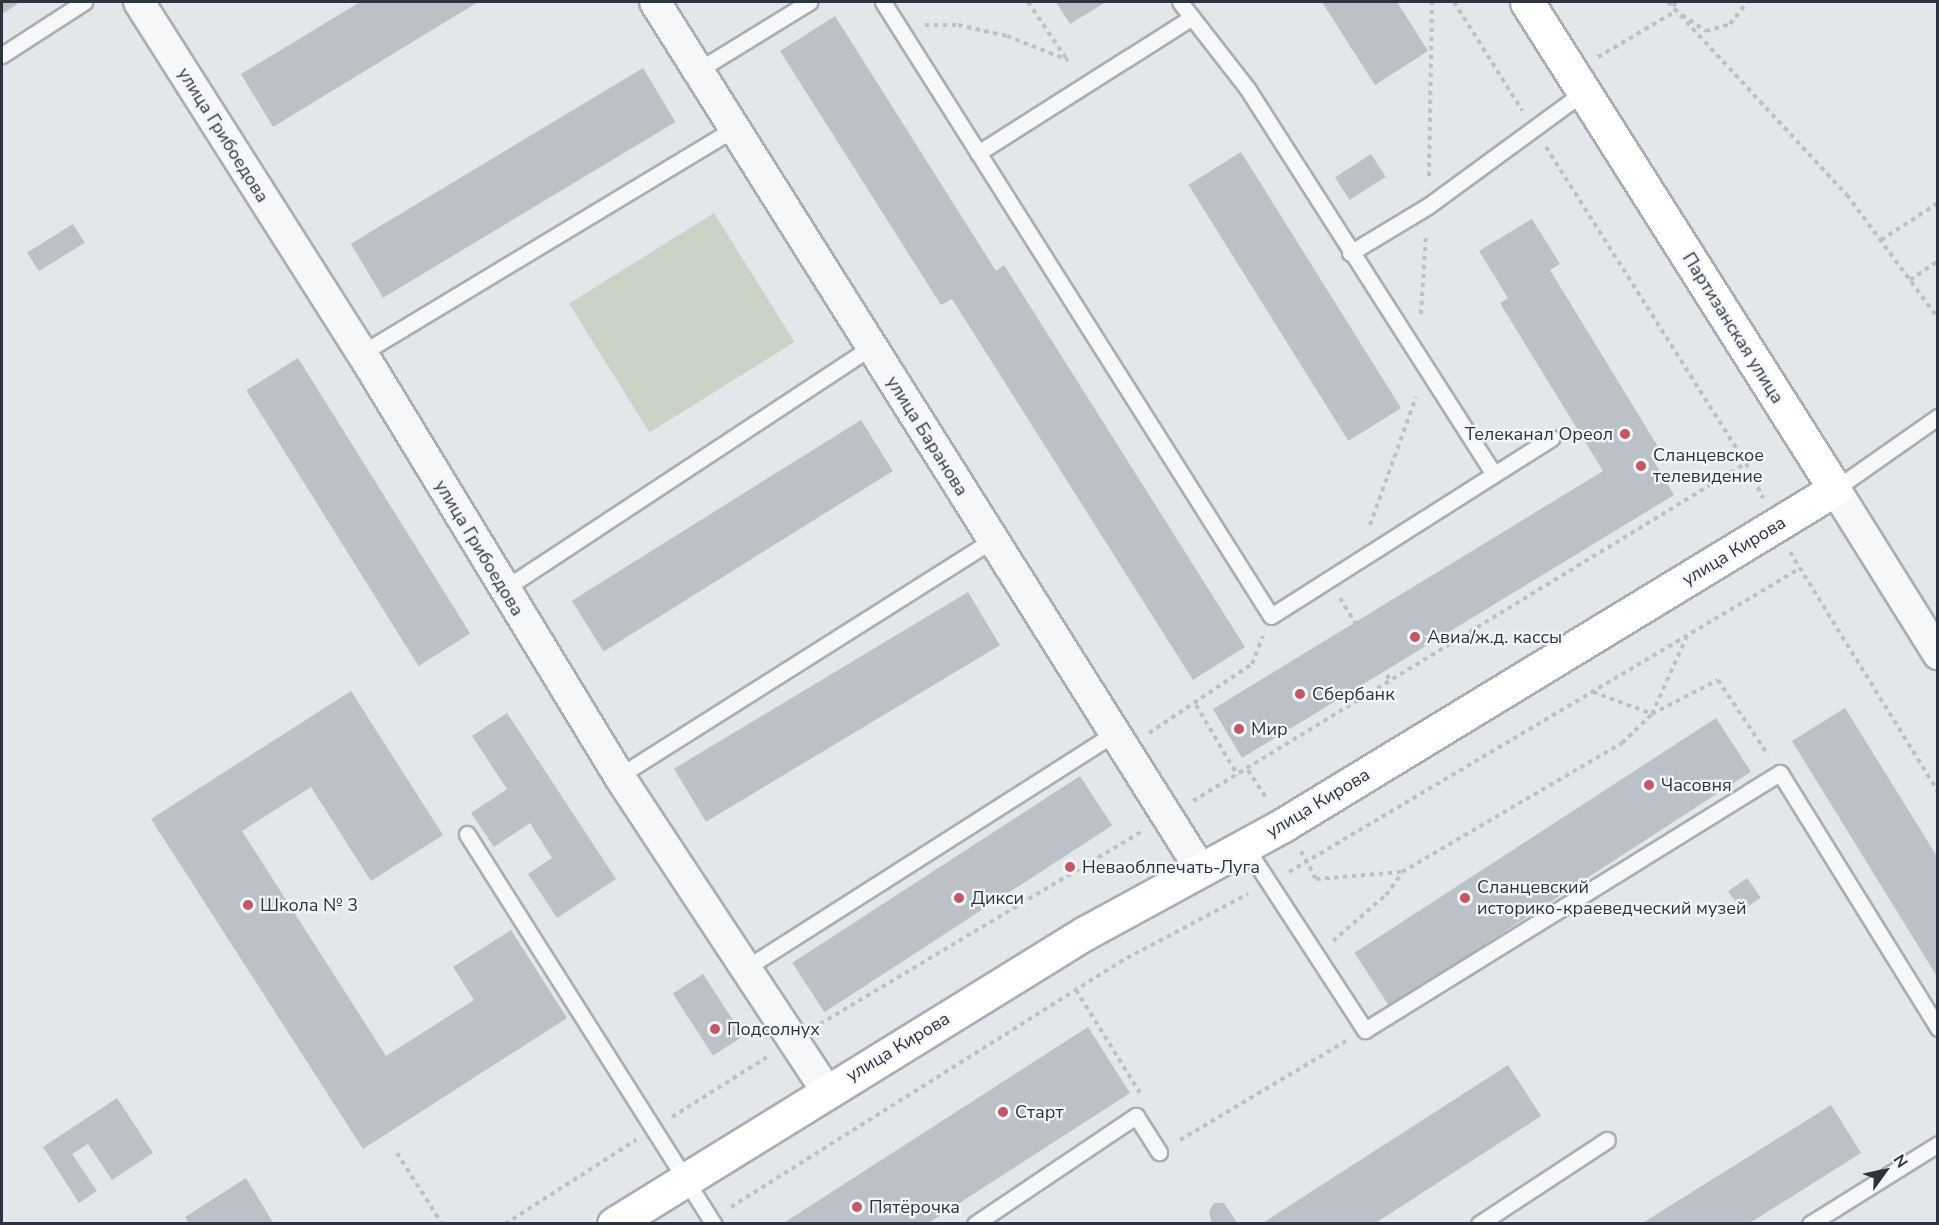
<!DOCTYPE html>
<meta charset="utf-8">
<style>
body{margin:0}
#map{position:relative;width:1939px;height:1225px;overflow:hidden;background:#e4e7ea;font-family:"Nunito Sans",sans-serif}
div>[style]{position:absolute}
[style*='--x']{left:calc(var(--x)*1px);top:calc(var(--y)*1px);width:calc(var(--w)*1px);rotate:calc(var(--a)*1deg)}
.green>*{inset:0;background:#c9d4c6;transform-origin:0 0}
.building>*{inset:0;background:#bcc0c7;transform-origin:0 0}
.path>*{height:4px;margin-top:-2px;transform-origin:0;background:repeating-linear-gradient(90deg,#bec0c5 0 4.5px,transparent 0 9px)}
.roads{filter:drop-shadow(2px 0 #a9aeb4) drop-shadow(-2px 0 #a9aeb4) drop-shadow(0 2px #a9aeb4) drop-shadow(0 -2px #a9aeb4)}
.lane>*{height:15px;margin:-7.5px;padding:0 7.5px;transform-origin:7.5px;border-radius:7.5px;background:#f6f7f9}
.street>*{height:30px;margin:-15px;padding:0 15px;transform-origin:15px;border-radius:15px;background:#f6f7f9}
.secondary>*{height:33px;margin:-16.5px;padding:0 16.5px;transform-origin:16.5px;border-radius:16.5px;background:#fff}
.dots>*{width:16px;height:16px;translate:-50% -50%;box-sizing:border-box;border:3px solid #f4f5f8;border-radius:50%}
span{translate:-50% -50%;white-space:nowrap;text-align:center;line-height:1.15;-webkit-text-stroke:4.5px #f4f5f8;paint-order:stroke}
.street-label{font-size:18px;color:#2d3441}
.poi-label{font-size:18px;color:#2d3441}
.right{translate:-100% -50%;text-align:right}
.left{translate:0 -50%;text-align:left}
.frame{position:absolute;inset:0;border:3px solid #2d3441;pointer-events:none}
.north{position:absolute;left:1855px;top:1141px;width:60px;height:60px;-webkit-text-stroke:4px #f4f5f8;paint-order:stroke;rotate:57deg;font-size:16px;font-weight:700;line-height:24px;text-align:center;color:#2d3441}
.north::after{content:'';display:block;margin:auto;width:21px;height:27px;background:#2d3441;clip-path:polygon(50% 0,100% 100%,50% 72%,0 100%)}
</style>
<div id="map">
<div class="green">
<div style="left:714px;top:213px;width:152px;height:171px;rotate:58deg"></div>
</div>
<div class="building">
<div style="clip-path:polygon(2px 2px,20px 2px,2px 14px)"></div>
<div style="clip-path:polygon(360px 2px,478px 2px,273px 127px,241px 74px)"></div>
<div style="clip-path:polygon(1056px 2px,1106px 2px,1070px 24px)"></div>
<div style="clip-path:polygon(1322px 2px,1397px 2px,1428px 51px,1375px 85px)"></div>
<div style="clip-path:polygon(835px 16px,996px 271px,1004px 265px,1245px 647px,1193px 680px,952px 299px,941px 305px,780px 51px)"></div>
<div style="left:643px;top:68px;width:63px;height:341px;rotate:59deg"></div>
<div style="left:1241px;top:152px;width:302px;height:62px;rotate:58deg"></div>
<div style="left:1371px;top:154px;width:27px;height:43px;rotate:57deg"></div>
<div style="clip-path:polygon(1532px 219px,1560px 264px,1550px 270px,1660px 450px,1650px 455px,1674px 495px,1242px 758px,1213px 709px,1603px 471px,1500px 303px,1508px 298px,1479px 251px)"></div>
<div style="left:73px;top:224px;width:22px;height:54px;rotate:58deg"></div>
<div style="left:298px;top:358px;width:325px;height:61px;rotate:58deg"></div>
<div style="left:861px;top:420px;width:60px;height:341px;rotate:58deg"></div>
<div style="left:968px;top:592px;width:62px;height:343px;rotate:59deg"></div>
<div style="clip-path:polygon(351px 691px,443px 835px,371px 881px,311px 787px,242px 831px,386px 1056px,474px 1000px,453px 967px,511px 930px,567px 1018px,363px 1149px,151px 819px)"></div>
<div style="clip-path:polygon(1845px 708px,1938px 858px,1938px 978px,1792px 741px)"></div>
<div style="clip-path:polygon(507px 713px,616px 879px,557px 918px,528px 874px,552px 858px,530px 823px,494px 847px,471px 813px,507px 789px,472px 736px)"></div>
<div style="left:1716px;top:718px;width:64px;height:431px;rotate:57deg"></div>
<div style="left:1080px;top:776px;width:59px;height:343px;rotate:57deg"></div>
<div style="left:1747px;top:878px;width:24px;height:23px;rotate:55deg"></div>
<div style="left:703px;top:974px;width:74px;height:36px;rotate:57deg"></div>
<div style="clip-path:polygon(1088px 1027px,1130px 1093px,927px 1224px,782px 1224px)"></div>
<div style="clip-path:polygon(1508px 1065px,1541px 1116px,1374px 1224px,1261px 1224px)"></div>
<div style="clip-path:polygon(117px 1098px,153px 1153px,112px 1180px,88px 1144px,72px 1154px,97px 1191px,79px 1203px,43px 1147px)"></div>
<div style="clip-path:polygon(1831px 1105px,1861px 1153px,1748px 1224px,1641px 1224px)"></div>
<div style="clip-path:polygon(246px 1178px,274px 1224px,189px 1224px,185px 1217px)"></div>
<div style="clip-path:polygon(1214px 1203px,1224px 1203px,1238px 1224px,1212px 1224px,1209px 1212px)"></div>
</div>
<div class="path">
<div style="--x:1028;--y:2;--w:71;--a:55.9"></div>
<div style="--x:1454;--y:2;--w:128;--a:57.8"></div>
<div style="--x:1668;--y:2;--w:263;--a:47.2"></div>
<div style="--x:1847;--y:195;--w:153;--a:53.5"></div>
<div style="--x:1674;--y:2;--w:8;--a:76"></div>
<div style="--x:1682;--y:15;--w:29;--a:34"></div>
<div style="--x:1706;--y:31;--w:25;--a:-16"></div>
<div style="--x:1730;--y:24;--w:28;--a:-52"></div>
<div style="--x:925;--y:25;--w:33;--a:0"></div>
<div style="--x:958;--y:25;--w:50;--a:12.7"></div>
<div style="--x:1007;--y:36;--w:66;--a:21.5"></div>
<div style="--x:1598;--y:57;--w:91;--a:-30.5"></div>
<div style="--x:1546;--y:147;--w:374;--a:57.7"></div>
<div style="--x:1746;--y:463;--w:39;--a:64"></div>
<div style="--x:1429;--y:176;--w:174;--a:-89"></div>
<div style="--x:1881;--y:240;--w:68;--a:-33"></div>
<div style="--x:1910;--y:280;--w:34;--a:-34"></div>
<div style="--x:1421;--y:314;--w:79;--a:-86.4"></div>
<div style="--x:1370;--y:525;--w:136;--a:-70.2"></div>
<div style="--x:1790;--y:552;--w:282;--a:58.3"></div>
<div style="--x:1340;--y:598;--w:98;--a:58.7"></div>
<div style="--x:1593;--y:692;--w:63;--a:20.4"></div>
<div style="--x:1652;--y:714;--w:85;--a:-65.8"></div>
<div style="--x:1196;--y:705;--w:82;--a:59.4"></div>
<div style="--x:1149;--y:733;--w:124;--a:-33.8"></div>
<div style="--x:1252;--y:664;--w:30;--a:-69"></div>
<div style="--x:1248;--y:770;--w:35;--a:57"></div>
<div style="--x:1193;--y:801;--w:648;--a:-31.43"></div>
<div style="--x:1301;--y:851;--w:32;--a:62"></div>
<div style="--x:1316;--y:879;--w:86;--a:-4.7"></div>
<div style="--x:1402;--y:872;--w:255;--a:-30.4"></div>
<div style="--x:1622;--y:743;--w:42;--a:-44"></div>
<div style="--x:1652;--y:714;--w:74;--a:-27.3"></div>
<div style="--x:1718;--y:680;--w:90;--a:56.3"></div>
<div style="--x:1289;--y:872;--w:593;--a:-30.72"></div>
<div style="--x:1333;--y:941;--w:70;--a:-41"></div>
<div style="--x:1386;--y:895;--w:27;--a:-54"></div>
<div style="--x:1076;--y:990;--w:121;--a:58.1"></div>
<div style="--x:820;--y:1024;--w:376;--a:-30.9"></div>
<div style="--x:672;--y:1117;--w:112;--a:-32.3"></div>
<div style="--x:1180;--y:1140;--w:193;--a:-30.8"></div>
<div style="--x:397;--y:1153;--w:84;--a:57.6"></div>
<div style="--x:731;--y:1207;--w:468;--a:-32.2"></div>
<div style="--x:1127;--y:958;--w:137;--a:-27.9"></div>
<div style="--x:505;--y:1224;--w:156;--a:-32.7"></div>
</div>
<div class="roads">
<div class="lane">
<div style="--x:883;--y:2;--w:726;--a:57.71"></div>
<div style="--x:1271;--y:616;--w:332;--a:-32.4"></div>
<div style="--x:1180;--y:2;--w:109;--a:52.1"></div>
<div style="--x:1247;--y:88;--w:458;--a:57.4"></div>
<div style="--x:2;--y:55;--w:98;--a:-32.9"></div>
<div style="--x:697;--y:71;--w:132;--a:-31.6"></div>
<div style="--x:978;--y:153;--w:252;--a:-32.4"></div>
<div style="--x:1350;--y:253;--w:91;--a:-31.1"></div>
<div style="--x:1428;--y:206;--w:193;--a:-36.2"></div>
<div style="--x:362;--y:353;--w:433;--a:-31.1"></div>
<div style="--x:1835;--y:489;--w:126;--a:-35"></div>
<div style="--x:504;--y:589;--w:440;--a:-33.4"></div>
<div style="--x:619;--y:776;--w:442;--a:-32.3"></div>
<div style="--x:467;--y:834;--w:462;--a:57.7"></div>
<div style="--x:1245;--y:846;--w:220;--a:56.9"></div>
<div style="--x:1365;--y:1030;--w:488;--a:-31.8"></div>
<div style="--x:1780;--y:773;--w:300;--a:58.2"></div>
<div style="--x:746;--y:968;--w:439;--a:-32.5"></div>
<div style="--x:975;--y:1224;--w:194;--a:-33.9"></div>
<div style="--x:1136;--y:1116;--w:43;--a:57.4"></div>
<div style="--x:1479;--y:1224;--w:153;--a:-33.3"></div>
<div style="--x:1810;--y:1224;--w:151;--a:-32"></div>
</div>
<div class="street">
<div style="--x:139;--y:2;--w:416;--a:57.6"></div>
<div style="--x:362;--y:353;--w:495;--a:58.7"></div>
<div style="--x:619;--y:776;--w:376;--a:56.6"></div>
<div style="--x:655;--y:2;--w:1025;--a:57.83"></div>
<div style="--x:1835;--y:489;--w:195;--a:58"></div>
</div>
<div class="secondary">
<div style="--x:614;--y:1224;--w:554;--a:-31.71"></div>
<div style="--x:1085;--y:933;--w:226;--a:-28.6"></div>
<div style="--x:1283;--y:825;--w:646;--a:-31.33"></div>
<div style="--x:1835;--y:489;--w:576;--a:-122.31"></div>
</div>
</div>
<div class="dots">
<div style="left:1625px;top:434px;background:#c25766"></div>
<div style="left:1641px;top:466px;background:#c25766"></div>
<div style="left:1415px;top:637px;background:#c25766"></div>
<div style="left:1300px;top:694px;background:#c25766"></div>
<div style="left:1239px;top:729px;background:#c25766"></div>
<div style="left:1649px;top:785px;background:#c25766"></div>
<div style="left:1070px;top:867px;background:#c25766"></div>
<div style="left:959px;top:898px;background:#c25766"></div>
<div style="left:1465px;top:898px;background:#c25766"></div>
<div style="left:248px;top:905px;background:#c25766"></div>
<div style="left:715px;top:1029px;background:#c25766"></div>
<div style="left:1003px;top:1112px;background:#c25766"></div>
<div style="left:857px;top:1207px;background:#c25766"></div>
</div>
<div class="street-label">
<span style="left:223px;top:135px;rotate:58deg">улица Грибоедова</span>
<span style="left:1733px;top:328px;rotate:58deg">Партизанская улица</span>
<span style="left:927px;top:436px;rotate:58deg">улица Баранова</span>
<span style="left:479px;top:548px;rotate:59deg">улица Грибоедова</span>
<span style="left:1734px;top:551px;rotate:-31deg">улица Кирова</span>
<span style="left:1318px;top:803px;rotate:-31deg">улица Кирова</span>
<span style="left:898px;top:1047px;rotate:-31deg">улица Кирова</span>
</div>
<div class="poi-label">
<span class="right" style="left:1613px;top:434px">Телеканал Ореол</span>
<span class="left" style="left:1653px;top:466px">Сланцевское<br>телевидение</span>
<span class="left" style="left:1427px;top:637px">Авиа/ж.д. кассы</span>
<span class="left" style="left:1312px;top:694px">Сбербанк</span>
<span class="left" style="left:1251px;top:729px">Мир</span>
<span class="left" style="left:1661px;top:785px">Часовня</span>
<span class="left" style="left:1082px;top:867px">Неваоблпечать-Луга</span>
<span class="left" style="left:1477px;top:898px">Сланцевский<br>историко-краеведческий музей</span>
<span class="left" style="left:971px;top:898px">Дикси</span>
<span class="left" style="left:260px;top:905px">Школа № 3</span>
<span class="left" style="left:727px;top:1029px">Подсолнух</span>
<span class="left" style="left:1015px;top:1112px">Старт</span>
<span class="left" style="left:869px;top:1207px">Пятёрочка</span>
</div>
<div class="frame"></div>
<div class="north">N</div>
</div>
